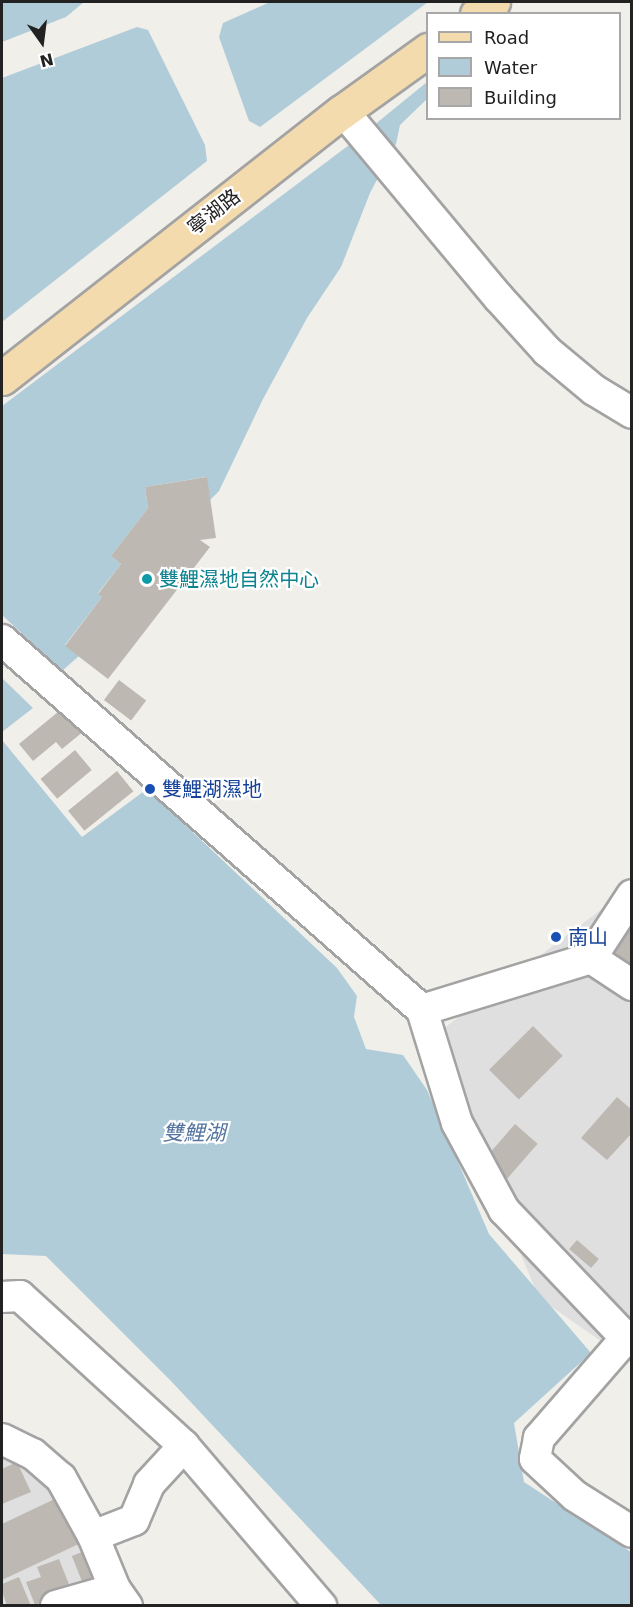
<!DOCTYPE html>
<meta charset="utf-8">
<style>
body{margin:0}
#map{position:relative;width:633px;height:1607px;overflow:hidden;background:#f1efea;font-family:"DejaVu Sans","Noto Sans TC",sans-serif}
div>[style]{position:absolute}
[style*='--x']{left:calc(var(--x)*1px);top:calc(var(--y)*1px);width:calc(var(--w)*1px);rotate:calc(var(--a)*1deg)}
.residential>*{inset:0;background:#e0dfdf}
.water>*{inset:0;background:#b0ccd9}
.building>*{inset:0;background:#beb8b3;transform-origin:0 0}
.roads{filter:drop-shadow(2px 0 #a3a3a3) drop-shadow(-2px 0 #a3a3a3) drop-shadow(0 2px #a3a3a3) drop-shadow(0 -2px #a3a3a3)}
.minor>*{height:30px;margin:-15px;padding:0 15px;transform-origin:15px;border-radius:15px;background:#fff}
.major>*{height:33px;margin:-16.5px;padding:0 16.5px;transform-origin:16.5px;border-radius:16.5px;background:#f3dbad}
.dots>*{width:16px;height:16px;translate:-50% -50%;box-sizing:border-box;border:3px solid #fff;border-radius:50%}
span{translate:-50% -50%;white-space:nowrap;text-align:center;line-height:1.15;-webkit-text-stroke:4.5px #fff;paint-order:stroke}
.street-label{font-size:20px;color:#222}
.culture-label{font-size:20px;color:#0d838f}
.left{translate:0 -50%;text-align:left}
.transit-label{font-size:20px;color:#164399}
.water-label{font-size:21px;color:#5474a0;font-style:italic}
.frame{position:absolute;inset:0;border:3px solid #222;pointer-events:none}
.legend{position:absolute;left:426px;top:12px;width:195px;height:108px;box-sizing:border-box;background:#fff;border:2px solid #a7a7a7;margin:0;padding:8px 10px;list-style:none;font-size:18px;color:#222}
.legend li{display:flex;align-items:center;gap:12px;height:30px}
.legend b{width:30px;border:2px solid #a7a7a7}
.north{position:absolute;left:12px;top:12px;width:60px;height:60px;-webkit-text-stroke:4px #fff;paint-order:stroke;rotate:166deg;font-size:16px;font-weight:700;line-height:24px;text-align:center;color:#222}
.north::after{content:'';display:block;margin:auto;width:21px;height:27px;background:#222;clip-path:polygon(50% 0,100% 100%,50% 72%,0 100%)}
</style>
<div id="map">
<div class="residential">
<div style="clip-path:polygon(631px 887px,631px 1362px,539px 1298px,431px 1038px)"></div>
<div style="clip-path:polygon(2px 1448px,65px 1470px,141px 1605px,2px 1606px)"></div>
</div>
<div class="water">
<div style="clip-path:polygon(2px 2px,84px 2px,66px 17px,2px 42px)"></div>
<div style="clip-path:polygon(270px 2px,428px 2px,260px 127px,249px 121px,219px 37px,223px 23px)"></div>
<div style="clip-path:polygon(137px 27px,148px 30px,205px 145px,207px 161px,2px 322px,2px 78px)"></div>
<div style="clip-path:polygon(427px 82px,427px 99px,400px 125px,396px 144px,370px 193px,341px 267px,307px 318px,263px 399px,219px 491px,210px 500px,206px 477px,145px 487px,148px 508px,111px 556px,121px 564px,98px 593px,102px 597px,65px 645px,79px 656px,62px 671px,2px 615px,2px 406px,357px 139px)"></div>
<div style="clip-path:polygon(2px 678px,33px 708px,2px 732px)"></div>
<div style="clip-path:polygon(2px 740px,82px 837px,147px 789px,337px 968px,357px 996px,354px 1017px,366px 1049px,403px 1055px,427px 1090px,489px 1234px,591px 1353px,514px 1423px,524px 1482px,631px 1552px,631px 1605px,381px 1605px,171px 1381px,46px 1256px,2px 1254px)"></div>
</div>
<div class="building">
<div style="clip-path:polygon(207px 477px,216px 538px,200px 540px,210px 547px,108px 679px,65px 646px,102px 597px,98px 594px,121px 564px,111px 556px,148px 508px,145px 487px)"></div>
<div style="left:119px;top:680px;width:34px;height:25px;rotate:37deg"></div>
<div style="clip-path:polygon(64px 707px,84px 731px,62px 749px,56px 742px,33px 761px,19px 744px)"></div>
<div style="left:75px;top:750px;width:26px;height:45px;rotate:50deg"></div>
<div style="left:117px;top:771px;width:26px;height:63px;rotate:51deg"></div>
<div style="clip-path:polygon(632px 925px,632px 966px,613px 953px)"></div>
<div style="left:533px;top:1026px;width:42px;height:62px;rotate:45deg"></div>
<div style="clip-path:polygon(617px 1097px,632px 1110px,632px 1133px,607px 1160px,581px 1138px)"></div>
<div style="left:515px;top:1124px;width:30px;height:48px;rotate:41deg"></div>
<div style="left:577px;top:1240px;width:29px;height:12px;rotate:41deg"></div>
<div style="clip-path:polygon(17px 1462px,31px 1492px,2px 1504px,2px 1469px)"></div>
<div style="clip-path:polygon(61px 1496px,83px 1542px,2px 1580px,2px 1524px)"></div>
<div style="left:82px;top:1552px;width:31px;height:11px;rotate:68deg"></div>
<div style="clip-path:polygon(59px 1559px,72px 1592px,35px 1605px,26px 1582px,41px 1577px,37px 1567px)"></div>
<div style="clip-path:polygon(19px 1577px,31px 1606px,7px 1606px,2px 1591px,2px 1584px)"></div>
</div>
<div class="roads">
<div class="minor">
<div style="--x:343;--y:111;--w:244;--a:50.2"></div>
<div style="--x:499;--y:298;--w:72;--a:47.8"></div>
<div style="--x:547;--y:351;--w:61;--a:39.7"></div>
<div style="--x:594;--y:390;--w:44;--a:31.2"></div>
<div style="--x:2;--y:640;--w:560;--a:41.38"></div>
<div style="--x:422;--y:1010;--w:177;--a:-17.1"></div>
<div style="--x:591;--y:958;--w:75;--a:-56.9"></div>
<div style="--x:591;--y:958;--w:49;--a:33.4"></div>
<div style="--x:422;--y:1010;--w:118;--a:72.8"></div>
<div style="--x:457;--y:1123;--w:99;--a:61.6"></div>
<div style="--x:504;--y:1210;--w:177;--a:46.4"></div>
<div style="--x:626;--y:1338;--w:133;--a:131"></div>
<div style="--x:539;--y:1438;--w:21;--a:101"></div>
<div style="--x:535;--y:1459;--w:54;--a:42.8"></div>
<div style="--x:575;--y:1496;--w:67;--a:32.3"></div>
<div style="--x:2;--y:1297;--w:18;--a:-3"></div>
<div style="--x:20;--y:1296;--w:222;--a:42.4"></div>
<div style="--x:184;--y:1446;--w:211;--a:49.4"></div>
<div style="--x:2;--y:1439;--w:34;--a:26"></div>
<div style="--x:33;--y:1454;--w:37;--a:41"></div>
<div style="--x:61;--y:1478;--w:66;--a:61.1"></div>
<div style="--x:56;--y:1606;--w:61;--a:-16.1"></div>
<div style="--x:127;--y:1606;--w:21;--a:-125"></div>
<div style="--x:115;--y:1589;--w:57;--a:-112.5"></div>
<div style="--x:93;--y:1536;--w:44;--a:-21.3"></div>
<div style="--x:134;--y:1520;--w:39;--a:-67"></div>
<div style="--x:149;--y:1484;--w:52;--a:-47.4"></div>
</div>
<div class="major">
<div style="--x:477;--y:14;--w:20;--a:-37"></div>
<div style="--x:2;--y:378;--w:433;--a:-38.1"></div>
<div style="--x:343;--y:111;--w:105;--a:-35.7"></div>
</div>
</div>
<div class="dots">
<div style="left:147px;top:579px;background:#0f9aa8"></div>
<div style="left:150px;top:789px;background:#1a4fb4"></div>
<div style="left:556px;top:937px;background:#1a4fb4"></div>
</div>
<div class="street-label">
<span style="left:214px;top:212px;rotate:-38deg">寧湖路</span>
</div>
<div class="culture-label">
<span class="left" style="left:159px;top:579px">雙鯉濕地自然中心</span>
</div>
<div class="transit-label">
<span class="left" style="left:162px;top:789px">雙鯉湖濕地</span>
<span class="left" style="left:568px;top:937px">南山</span>
</div>
<div class="water-label">
<span style="left:194px;top:1133px">雙鯉湖</span>
</div>
<div class="frame"></div>
<ul class="legend">
<li><b style="height:8px;background:#f3dbad"></b>Road</li>
<li><b style="height:16px;background:#b0ccd9"></b>Water</li>
<li><b style="height:16px;background:#beb8b3"></b>Building</li>
</ul>
<div class="north">N</div>
</div>
